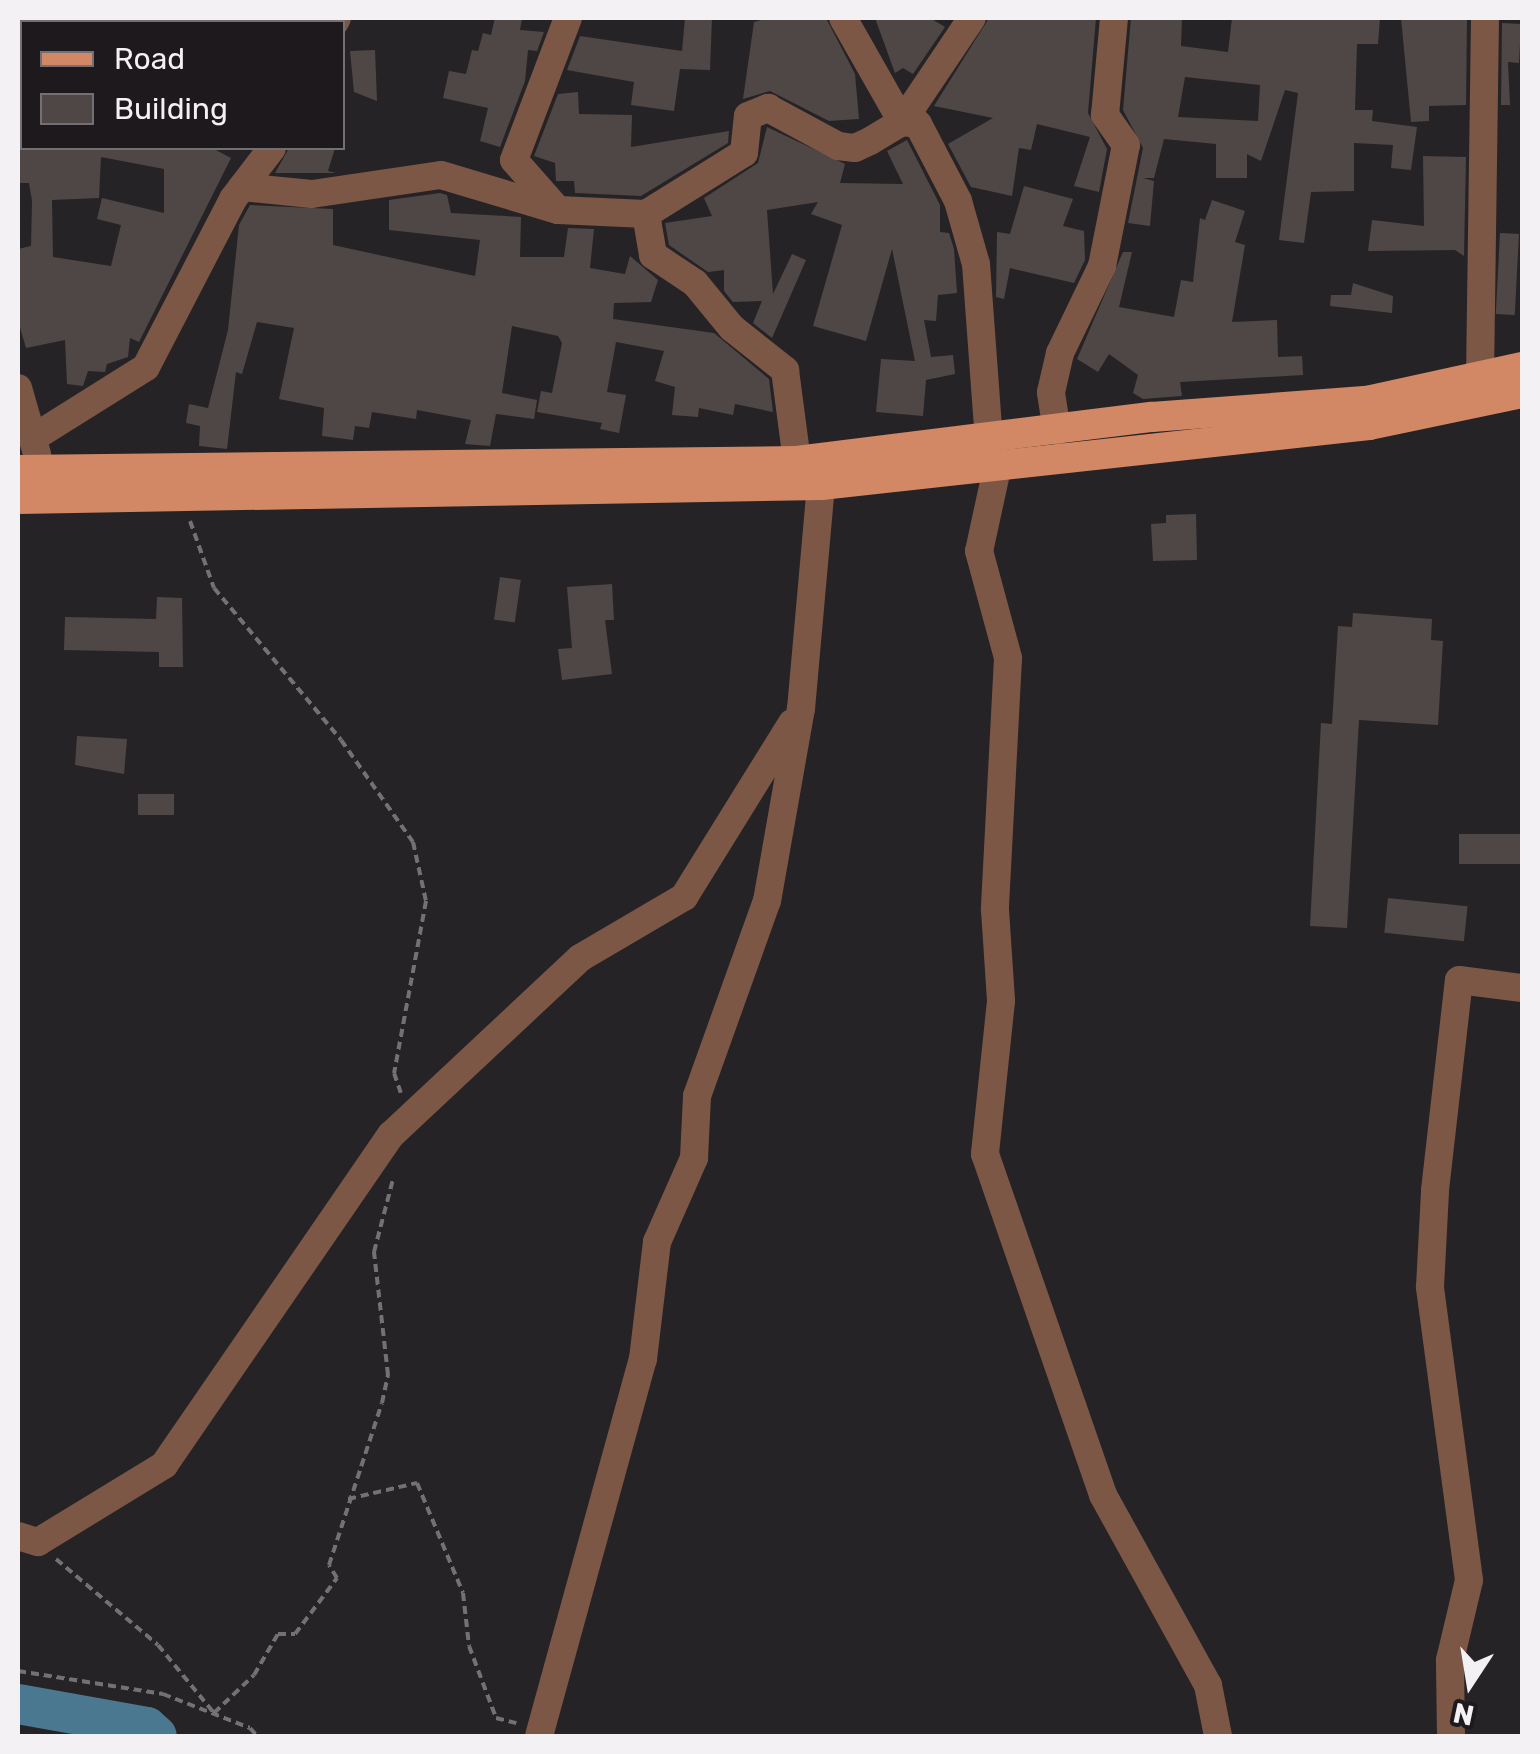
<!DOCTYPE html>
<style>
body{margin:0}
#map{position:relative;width:1540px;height:1754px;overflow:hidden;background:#262326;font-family:Rubik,sans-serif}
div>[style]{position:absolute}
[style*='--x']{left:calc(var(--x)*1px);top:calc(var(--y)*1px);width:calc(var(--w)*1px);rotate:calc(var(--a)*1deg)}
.river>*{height:40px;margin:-20px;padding:0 20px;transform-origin:20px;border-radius:20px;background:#4a7891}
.building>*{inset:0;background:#4e4746;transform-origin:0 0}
.path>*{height:4px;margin-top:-2px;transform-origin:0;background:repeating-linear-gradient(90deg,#747174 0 8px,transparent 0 13px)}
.street>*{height:28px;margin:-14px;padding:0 14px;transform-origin:14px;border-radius:14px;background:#7c5746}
.primary>*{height:30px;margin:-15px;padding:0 15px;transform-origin:15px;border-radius:15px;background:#d38865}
span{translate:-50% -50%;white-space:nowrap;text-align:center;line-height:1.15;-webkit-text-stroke:8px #1d191d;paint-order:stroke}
.frame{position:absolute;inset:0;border:20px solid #f4f1f4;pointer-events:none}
.legend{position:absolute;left:20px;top:20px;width:325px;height:130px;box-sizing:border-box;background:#1d191d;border:2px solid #736f73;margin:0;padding:12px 18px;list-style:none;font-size:30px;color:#f4f1f4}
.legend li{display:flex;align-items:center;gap:20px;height:50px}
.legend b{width:50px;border:2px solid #736f73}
.north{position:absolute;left:1420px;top:1634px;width:100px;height:100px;-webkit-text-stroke:8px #1d191d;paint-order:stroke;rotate:192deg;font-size:28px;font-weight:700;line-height:40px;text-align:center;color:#f4f1f4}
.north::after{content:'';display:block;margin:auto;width:35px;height:45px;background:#f4f1f4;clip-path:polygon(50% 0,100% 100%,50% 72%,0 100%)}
</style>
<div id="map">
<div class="river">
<div style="--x:18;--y:1704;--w:131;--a:10.1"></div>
<div style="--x:147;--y:1727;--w:13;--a:42"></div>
</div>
<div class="building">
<div style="clip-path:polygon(495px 18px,522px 18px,520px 30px,544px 32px,537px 51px,528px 50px,525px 81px,500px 147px,480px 141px,488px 108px,443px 98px,449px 71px,466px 74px,472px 50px,478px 51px,483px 33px,491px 35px)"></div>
<div style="clip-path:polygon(685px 18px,712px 18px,710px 70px,680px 69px,674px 111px,631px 105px,634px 82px,567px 70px,580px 36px,682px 51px)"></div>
<div style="clip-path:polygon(769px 18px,826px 18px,855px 74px,859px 119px,829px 121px,770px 91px,743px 99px,754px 22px)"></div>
<div style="clip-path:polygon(875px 18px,930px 18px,945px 27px,913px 74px,903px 68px,895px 73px)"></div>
<div style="clip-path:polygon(989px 18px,1096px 18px,1088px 113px,1107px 149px,1099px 192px,1074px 186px,1090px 137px,1037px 124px,1031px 150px,1019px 148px,1012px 196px,971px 187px,948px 144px,993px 118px,934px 106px)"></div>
<div style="clip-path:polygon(evenodd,1131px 18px,1182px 18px,1181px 46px,1228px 52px,1232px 18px,1380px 18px,1378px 44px,1357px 44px,1355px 110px,1373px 110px,1372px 121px,1417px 127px,1411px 170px,1391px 168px,1393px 145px,1354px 143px,1354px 191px,1311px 192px,1304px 243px,1279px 240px,1298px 93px,1285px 90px,1261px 161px,1247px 154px,1247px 178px,1216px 178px,1216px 144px,1164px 139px,1154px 178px,1143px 178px,1154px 181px,1150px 226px,1128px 223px,1143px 148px,1123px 110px,1131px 18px,1185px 77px,1260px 85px,1258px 121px,1178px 117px,1185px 77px)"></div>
<div style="clip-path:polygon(1401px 18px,1467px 18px,1466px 105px,1429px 106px,1429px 121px,1411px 122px)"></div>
<div style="clip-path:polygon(1502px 23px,1521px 24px,1519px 63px,1508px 62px,1510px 105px,1501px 105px)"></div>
<div style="clip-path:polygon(375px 50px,377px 101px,354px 92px,350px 51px)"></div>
<div style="clip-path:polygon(578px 92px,579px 114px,632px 115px,631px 147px,729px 131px,728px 143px,641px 196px,575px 193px,574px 181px,556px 181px,555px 163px,534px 156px,558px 94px)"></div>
<div style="clip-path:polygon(767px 127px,845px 164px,840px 183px,903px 184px,887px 151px,907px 140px,940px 205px,940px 232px,949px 233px,954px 249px,957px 293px,938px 295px,936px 321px,924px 320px,931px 357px,953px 355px,955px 374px,926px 380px,923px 416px,876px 412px,881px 359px,915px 361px,892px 249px,866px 341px,813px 326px,842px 225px,811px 214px,818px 202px,767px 210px,773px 294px,792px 254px,806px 260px,772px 338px,753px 323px,762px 301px,733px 302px,724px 291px,724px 270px,708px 272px,669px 245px,665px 223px,712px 216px,704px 198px,758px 163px)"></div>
<div style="clip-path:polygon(evenodd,18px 148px,212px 148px,231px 158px,139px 342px,130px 338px,128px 357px,107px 364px,105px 372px,88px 371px,83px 386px,67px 384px,65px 340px,26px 348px,18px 321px,18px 249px,31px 246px,32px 201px,29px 183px,18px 183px,18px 148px,101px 157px,164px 169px,164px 213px,102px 198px,97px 219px,121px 225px,111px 266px,53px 257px,52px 200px,99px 198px,101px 157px)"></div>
<div style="clip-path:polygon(289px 148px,335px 148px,328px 171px,336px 173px,275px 173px)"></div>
<div style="clip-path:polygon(1423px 156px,1466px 157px,1464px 256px,1455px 250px,1368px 251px,1372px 220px,1424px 226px)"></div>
<div style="clip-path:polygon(1024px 186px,1073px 199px,1063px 226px,1084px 231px,1085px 260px,1074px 283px,1010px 268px,1004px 299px,996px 297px,997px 232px,1010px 234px)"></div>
<div style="clip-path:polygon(440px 193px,447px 195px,451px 213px,521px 217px,520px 257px,564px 257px,568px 228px,594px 229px,590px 268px,625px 274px,630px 256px,658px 280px,651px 302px,614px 303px,613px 319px,714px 333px,769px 379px,773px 412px,735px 404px,733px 415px,699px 408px,698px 417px,672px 415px,675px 387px,655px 381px,664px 351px,616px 342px,607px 392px,626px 395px,619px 433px,600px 429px,602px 423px,537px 412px,541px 391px,552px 393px,562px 343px,558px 336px,512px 326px,502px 393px,537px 400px,534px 419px,496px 414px,490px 446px,465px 444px,471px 420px,417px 410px,416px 419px,372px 412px,369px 428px,355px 426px,353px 440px,322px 436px,324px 408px,279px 399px,294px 328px,257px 322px,242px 374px,236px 372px,227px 449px,199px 446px,200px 426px,186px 423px,189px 404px,208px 408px,228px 330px,239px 225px,250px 205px,333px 209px,333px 245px,475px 276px,480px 240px,389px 230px,389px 200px)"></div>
<div style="clip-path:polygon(1212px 200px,1245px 211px,1235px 242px,1245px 245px,1232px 322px,1277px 320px,1278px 357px,1302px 356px,1303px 375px,1180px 382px,1182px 396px,1143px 399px,1133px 393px,1138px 375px,1109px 354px,1098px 372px,1077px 359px,1123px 252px,1132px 252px,1119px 307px,1174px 317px,1181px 280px,1193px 282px,1200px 218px,1205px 220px)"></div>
<div style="left:1500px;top:233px;width:19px;height:81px;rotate:3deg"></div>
<div style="clip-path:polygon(1353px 283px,1393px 296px,1392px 313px,1330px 306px,1331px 295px,1351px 295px)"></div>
<div style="clip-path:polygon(1196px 514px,1197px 560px,1153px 561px,1151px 524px,1166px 523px,1166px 515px)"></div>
<div style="left:500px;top:577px;width:21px;height:43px;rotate:8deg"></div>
<div style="clip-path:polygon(612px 584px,614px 620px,605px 620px,612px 674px,562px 680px,558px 649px,572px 648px,567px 587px)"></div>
<div style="clip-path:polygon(157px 597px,182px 598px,183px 667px,159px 667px,159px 652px,64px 650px,65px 617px,156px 619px)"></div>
<div style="clip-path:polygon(1353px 613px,1432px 619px,1431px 640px,1443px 641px,1438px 725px,1359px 720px,1347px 928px,1310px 926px,1321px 723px,1332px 724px,1338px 626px,1352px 627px)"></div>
<div style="clip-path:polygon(77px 736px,127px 739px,124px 774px,75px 765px)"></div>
<div style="left:138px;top:794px;width:36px;height:21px"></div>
<div style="left:1459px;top:834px;width:63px;height:30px"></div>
<div style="left:1388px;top:898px;width:80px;height:35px;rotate:6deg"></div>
</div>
<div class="path">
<div style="--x:190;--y:521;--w:71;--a:70.3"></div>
<div style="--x:214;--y:588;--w:198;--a:50.1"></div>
<div style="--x:341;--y:740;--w:125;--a:54.8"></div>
<div style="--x:413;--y:842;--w:60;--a:77.6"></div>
<div style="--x:426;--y:901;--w:175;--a:100.5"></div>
<div style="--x:394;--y:1073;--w:21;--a:71"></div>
<div style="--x:348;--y:1499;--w:71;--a:-13.1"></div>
<div style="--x:417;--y:1483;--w:119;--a:67.3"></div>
<div style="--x:463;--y:1593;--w:53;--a:83.5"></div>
<div style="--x:469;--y:1646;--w:77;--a:69.4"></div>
<div style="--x:496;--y:1718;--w:21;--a:14"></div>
<div style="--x:56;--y:1559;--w:133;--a:40.1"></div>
<div style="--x:158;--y:1645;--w:88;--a:50.5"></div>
<div style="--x:214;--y:1713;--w:55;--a:-43.5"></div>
<div style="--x:254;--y:1675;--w:48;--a:-59.7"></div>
<div style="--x:278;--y:1634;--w:17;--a:0"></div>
<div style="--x:295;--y:1634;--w:70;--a:-53.1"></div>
<div style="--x:337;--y:1578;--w:15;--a:-122"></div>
<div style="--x:329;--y:1565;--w:170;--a:-71.9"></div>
<div style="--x:382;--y:1403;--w:29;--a:-78"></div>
<div style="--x:388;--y:1375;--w:124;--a:-96.5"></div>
<div style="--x:374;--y:1252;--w:75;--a:-75.4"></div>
<div style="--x:18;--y:1671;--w:147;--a:9"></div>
<div style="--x:163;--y:1694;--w:93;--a:21.3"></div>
<div style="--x:250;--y:1728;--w:11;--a:49"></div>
</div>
<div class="street">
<div style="--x:843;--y:18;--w:120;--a:60.4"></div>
<div style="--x:335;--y:22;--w:4;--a:-63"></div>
<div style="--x:902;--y:122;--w:16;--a:7"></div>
<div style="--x:918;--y:124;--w:87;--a:62.5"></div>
<div style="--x:958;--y:201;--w:66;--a:74.1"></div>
<div style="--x:976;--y:264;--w:176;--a:85.8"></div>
<div style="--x:242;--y:187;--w:70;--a:5.7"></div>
<div style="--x:312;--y:194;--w:130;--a:-8.4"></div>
<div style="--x:441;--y:175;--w:122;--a:16.7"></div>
<div style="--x:558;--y:210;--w:88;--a:2.6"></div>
<div style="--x:646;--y:214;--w:115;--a:-31.9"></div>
<div style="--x:744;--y:153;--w:37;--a:-84"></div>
<div style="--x:748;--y:116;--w:22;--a:-22"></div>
<div style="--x:768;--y:108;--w:80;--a:28.5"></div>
<div style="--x:838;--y:146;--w:17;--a:7"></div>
<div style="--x:855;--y:148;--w:17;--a:-25"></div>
<div style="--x:870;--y:141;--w:37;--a:-31"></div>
<div style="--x:902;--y:122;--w:125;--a:-56.1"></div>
<div style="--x:557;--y:209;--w:65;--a:-131.3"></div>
<div style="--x:514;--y:160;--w:152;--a:-69.2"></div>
<div style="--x:646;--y:214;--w:42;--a:80.3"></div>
<div style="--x:653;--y:255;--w:50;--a:33.7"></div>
<div style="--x:695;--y:283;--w:58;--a:50.6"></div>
<div style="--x:732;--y:328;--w:68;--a:38.4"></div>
<div style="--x:785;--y:370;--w:92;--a:82.5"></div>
<div style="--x:1480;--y:377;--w:359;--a:-89.2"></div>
<div style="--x:18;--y:388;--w:69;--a:73.9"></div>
<div style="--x:1057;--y:431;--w:39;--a:-99"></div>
<div style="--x:1051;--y:392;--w:40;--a:-77"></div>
<div style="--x:1060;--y:353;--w:97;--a:-64.2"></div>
<div style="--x:1102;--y:266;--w:123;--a:-78.8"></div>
<div style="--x:1126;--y:145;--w:37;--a:-125"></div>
<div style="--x:1105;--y:115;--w:97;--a:-84.7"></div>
<div style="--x:33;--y:438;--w:133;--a:-32.1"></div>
<div style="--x:146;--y:367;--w:189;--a:-62.6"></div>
<div style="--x:233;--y:199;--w:64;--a:-52.6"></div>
<div style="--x:998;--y:464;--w:89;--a:102.3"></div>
<div style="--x:979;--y:551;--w:111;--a:74.8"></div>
<div style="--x:1008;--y:658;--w:252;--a:93"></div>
<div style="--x:995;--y:910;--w:91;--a:86.2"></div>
<div style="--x:1001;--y:1001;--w:154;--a:96"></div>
<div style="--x:985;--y:1154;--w:361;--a:70.9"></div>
<div style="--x:1103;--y:1495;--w:217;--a:61.1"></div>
<div style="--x:1208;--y:1685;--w:52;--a:78.9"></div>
<div style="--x:18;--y:1536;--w:21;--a:17"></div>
<div style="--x:38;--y:1542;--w:148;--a:-31.4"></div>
<div style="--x:164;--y:1465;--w:401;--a:-55.5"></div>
<div style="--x:391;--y:1135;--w:259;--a:-43.1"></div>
<div style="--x:580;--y:958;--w:121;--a:-30.4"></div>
<div style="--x:684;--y:897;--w:205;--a:-58.2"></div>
<div style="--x:539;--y:1736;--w:391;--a:-74.6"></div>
<div style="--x:643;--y:1359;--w:118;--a:-83.2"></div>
<div style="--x:657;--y:1242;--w:92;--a:-66.2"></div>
<div style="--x:694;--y:1158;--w:62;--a:-87.2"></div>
<div style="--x:697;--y:1096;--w:207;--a:-70.3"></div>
<div style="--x:767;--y:901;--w:195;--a:-80"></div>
<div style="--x:801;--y:709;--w:225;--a:-84.9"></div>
<div style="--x:1451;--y:1736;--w:76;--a:-90.8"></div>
<div style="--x:1450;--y:1660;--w:82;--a:-76.6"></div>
<div style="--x:1469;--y:1580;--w:296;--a:-97.6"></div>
<div style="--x:1430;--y:1287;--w:97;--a:-87"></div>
<div style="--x:1435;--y:1190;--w:211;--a:-83.5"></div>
<div style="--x:1459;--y:980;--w:64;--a:7.2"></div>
</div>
<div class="primary">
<div style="--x:18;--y:470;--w:779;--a:-0.66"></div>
<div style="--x:797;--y:461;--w:358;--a:-7.1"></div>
<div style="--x:1152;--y:417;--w:216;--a:-4.3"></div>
<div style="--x:1367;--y:401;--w:159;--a:-12.4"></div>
<div style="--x:18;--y:499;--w:803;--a:-1"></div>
<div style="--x:821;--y:485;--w:551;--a:-6.25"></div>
<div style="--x:1369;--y:425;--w:156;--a:-11.8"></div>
</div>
<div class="frame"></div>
<ul class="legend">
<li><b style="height:12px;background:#d38865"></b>Road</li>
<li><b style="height:28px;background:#4e4746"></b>Building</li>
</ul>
<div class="north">N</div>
</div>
